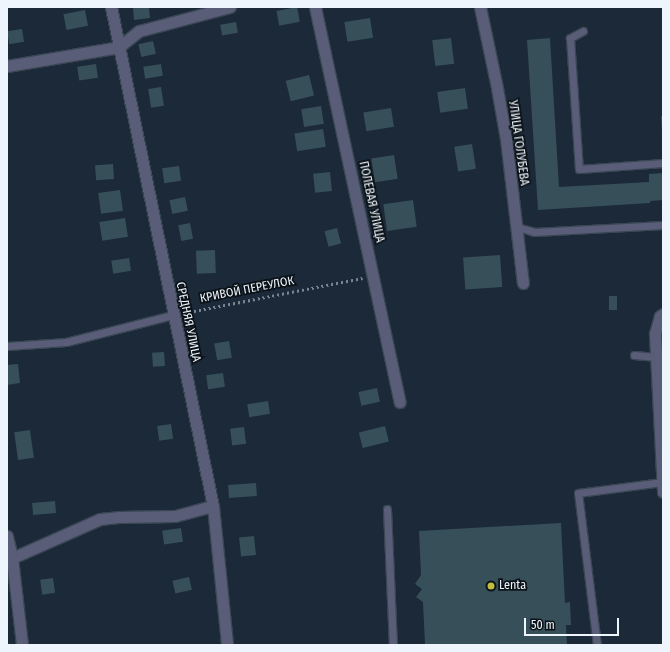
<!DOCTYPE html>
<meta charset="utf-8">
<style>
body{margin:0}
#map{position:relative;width:670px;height:652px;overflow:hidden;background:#1b2938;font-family:"Fira Sans Condensed",sans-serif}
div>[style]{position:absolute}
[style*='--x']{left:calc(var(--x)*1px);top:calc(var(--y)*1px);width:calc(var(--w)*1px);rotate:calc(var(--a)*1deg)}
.building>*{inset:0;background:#374f58;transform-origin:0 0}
.path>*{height:2.5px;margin-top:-1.25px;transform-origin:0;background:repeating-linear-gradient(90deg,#798490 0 2px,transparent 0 5px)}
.roads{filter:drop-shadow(1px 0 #394654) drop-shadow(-1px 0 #394654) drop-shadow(0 1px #394654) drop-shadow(0 -1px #394654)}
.service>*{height:7px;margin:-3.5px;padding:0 3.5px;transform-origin:3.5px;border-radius:3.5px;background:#5a5d77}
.minor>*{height:11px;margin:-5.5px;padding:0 5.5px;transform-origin:5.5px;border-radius:5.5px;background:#5a5d77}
.tertiary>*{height:11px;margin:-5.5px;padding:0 5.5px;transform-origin:5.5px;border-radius:5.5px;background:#5a5d77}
.dots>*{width:11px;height:11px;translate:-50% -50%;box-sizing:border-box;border:2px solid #0b1218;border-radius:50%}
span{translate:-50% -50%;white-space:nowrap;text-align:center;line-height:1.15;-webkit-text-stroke:3.5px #0b1218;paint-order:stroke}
.street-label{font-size:12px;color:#eef5fd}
.poi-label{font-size:12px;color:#eef5fd}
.left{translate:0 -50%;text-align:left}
.frame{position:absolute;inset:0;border:8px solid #eef5fd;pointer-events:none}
.scale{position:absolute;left:524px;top:618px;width:95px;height:18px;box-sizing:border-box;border:2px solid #eef5fd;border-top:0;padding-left:5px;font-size:12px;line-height:14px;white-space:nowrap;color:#eef5fd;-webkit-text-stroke:3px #0b1218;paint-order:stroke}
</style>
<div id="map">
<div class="building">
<div style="clip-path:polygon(133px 7px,149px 7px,150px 18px,134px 20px)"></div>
<div style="left:297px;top:7px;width:15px;height:21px;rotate:79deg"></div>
<div style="left:85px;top:10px;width:16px;height:22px;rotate:79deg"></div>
<div style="left:370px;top:18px;width:20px;height:26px;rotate:81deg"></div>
<div style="left:236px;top:22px;width:11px;height:16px;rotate:80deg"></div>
<div style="left:22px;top:29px;width:13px;height:15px;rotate:81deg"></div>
<div style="left:451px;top:38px;width:26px;height:19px;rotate:83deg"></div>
<div style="clip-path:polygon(550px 38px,559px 187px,649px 182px,649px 174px,663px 173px,663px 200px,650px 201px,650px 203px,538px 210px,527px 40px)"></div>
<div style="left:153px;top:41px;width:13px;height:15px;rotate:77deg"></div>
<div style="left:96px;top:64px;width:14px;height:19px;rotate:82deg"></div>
<div style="left:161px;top:64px;width:12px;height:18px;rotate:81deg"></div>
<div style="left:309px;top:75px;width:21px;height:24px;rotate:76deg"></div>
<div style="left:161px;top:87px;width:19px;height:13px;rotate:81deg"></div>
<div style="left:465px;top:88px;width:21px;height:28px;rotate:82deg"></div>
<div style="left:321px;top:106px;width:18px;height:20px;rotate:81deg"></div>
<div style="left:391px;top:108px;width:19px;height:28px;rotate:81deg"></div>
<div style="clip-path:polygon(661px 116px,663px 116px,663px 132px,662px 132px)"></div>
<div style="left:323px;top:129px;width:18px;height:29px;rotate:81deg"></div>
<div style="left:472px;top:144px;width:25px;height:18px;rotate:81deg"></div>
<div style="left:394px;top:155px;width:24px;height:23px;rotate:81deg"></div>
<div style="left:113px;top:164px;width:15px;height:18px;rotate:86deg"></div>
<div style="left:179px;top:166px;width:15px;height:17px;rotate:82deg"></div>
<div style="left:330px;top:172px;width:19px;height:17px;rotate:84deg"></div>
<div style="left:120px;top:190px;width:21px;height:22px;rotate:82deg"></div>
<div style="left:185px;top:197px;width:14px;height:16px;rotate:78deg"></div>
<div style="left:413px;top:200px;width:27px;height:30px;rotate:82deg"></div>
<div style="left:125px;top:218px;width:19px;height:26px;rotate:81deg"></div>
<div style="left:190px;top:223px;width:16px;height:12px;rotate:79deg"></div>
<div style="left:337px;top:228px;width:16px;height:13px;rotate:75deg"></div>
<div style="left:215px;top:250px;width:23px;height:19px;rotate:88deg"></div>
<div style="left:500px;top:255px;width:32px;height:37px;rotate:86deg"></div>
<div style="left:129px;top:258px;width:13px;height:18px;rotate:81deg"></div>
<div style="left:609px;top:296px;width:8px;height:14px"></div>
<div style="left:229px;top:341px;width:17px;height:15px;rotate:80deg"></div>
<div style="left:164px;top:352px;width:14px;height:12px;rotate:86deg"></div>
<div style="clip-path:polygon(18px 364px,20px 383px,7px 385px,7px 365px)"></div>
<div style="left:223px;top:373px;width:14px;height:17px;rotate:82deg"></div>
<div style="left:377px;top:388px;width:14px;height:19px;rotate:78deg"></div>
<div style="left:268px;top:401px;width:13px;height:21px;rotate:81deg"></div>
<div style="left:171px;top:424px;width:15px;height:14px;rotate:82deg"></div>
<div style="left:385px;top:426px;width:16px;height:27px;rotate:76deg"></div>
<div style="left:244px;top:427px;width:17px;height:14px;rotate:83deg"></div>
<div style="left:30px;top:430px;width:28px;height:16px;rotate:82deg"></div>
<div style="left:256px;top:483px;width:13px;height:28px;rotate:86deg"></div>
<div style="left:55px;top:501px;width:12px;height:23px;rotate:85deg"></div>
<div style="clip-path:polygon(561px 523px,565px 603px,570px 602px,571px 625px,566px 625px,567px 645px,425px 645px,423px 602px,416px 597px,422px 589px,415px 584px,421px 575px,419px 531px)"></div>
<div style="left:181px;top:528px;width:14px;height:19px;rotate:82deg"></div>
<div style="left:254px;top:536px;width:19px;height:15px;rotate:84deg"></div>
<div style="left:189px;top:577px;width:13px;height:17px;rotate:77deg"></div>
<div style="left:53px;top:578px;width:15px;height:13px;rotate:82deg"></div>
</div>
<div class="path">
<div style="--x:184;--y:313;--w:182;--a:-11.1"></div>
</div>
<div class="roads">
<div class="service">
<div style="--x:583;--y:31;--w:15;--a:152"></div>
<div style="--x:570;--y:38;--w:131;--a:86.1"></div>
<div style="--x:579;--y:169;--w:84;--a:-4.1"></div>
<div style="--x:517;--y:227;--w:18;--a:16"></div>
<div style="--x:534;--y:232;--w:129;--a:-3.1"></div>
<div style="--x:7;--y:346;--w:59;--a:-3.9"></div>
<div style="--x:66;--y:342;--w:110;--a:-14.2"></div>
<div style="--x:634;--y:355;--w:23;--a:5"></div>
<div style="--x:387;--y:509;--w:136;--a:87.5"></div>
<div style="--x:597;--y:645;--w:153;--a:-97.1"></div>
<div style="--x:578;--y:493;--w:85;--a:-7.5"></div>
</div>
<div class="minor">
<div style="--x:111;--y:7;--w:509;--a:78.45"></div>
<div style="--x:213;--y:506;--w:140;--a:84.2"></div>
<div style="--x:315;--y:7;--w:404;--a:77.9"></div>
<div style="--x:480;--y:7;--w:83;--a:78.1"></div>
<div style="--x:497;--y:88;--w:52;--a:80"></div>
<div style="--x:506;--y:139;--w:145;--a:83.3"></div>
<div style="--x:7;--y:66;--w:114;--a:-9.6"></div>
<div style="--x:119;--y:47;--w:26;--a:-39"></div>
<div style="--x:139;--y:31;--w:94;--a:-14.8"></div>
<div style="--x:7;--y:536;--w:23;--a:77"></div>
<div style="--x:12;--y:558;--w:88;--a:83.4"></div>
<div style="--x:7;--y:558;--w:5;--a:0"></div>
<div style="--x:12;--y:558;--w:96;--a:-23.9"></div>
<div style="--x:100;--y:519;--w:18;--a:-6"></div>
<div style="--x:118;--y:517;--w:57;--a:-1"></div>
<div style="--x:175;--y:516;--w:39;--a:-15"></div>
</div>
<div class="tertiary">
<div style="--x:663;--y:314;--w:4;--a:146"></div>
<div style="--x:660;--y:316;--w:19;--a:106"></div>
<div style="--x:655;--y:334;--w:158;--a:87.1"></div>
</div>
</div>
<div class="dots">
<div style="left:491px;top:586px;background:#c3bd3e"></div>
</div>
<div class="street-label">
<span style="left:518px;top:143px;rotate:82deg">УЛИЦА ГОЛУБЕВА</span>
<span style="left:371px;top:202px;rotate:78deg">ПОЛЕВАЯ УЛИЦА</span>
<span style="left:247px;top:290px;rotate:-11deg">КРИВОЙ ПЕРЕУЛОК</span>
<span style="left:188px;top:322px;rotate:78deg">СРЕДНЯЯ УЛИЦА</span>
</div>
<div class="poi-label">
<span class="left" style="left:499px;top:586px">Lenta</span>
</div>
<div class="frame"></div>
<div class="scale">50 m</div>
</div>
